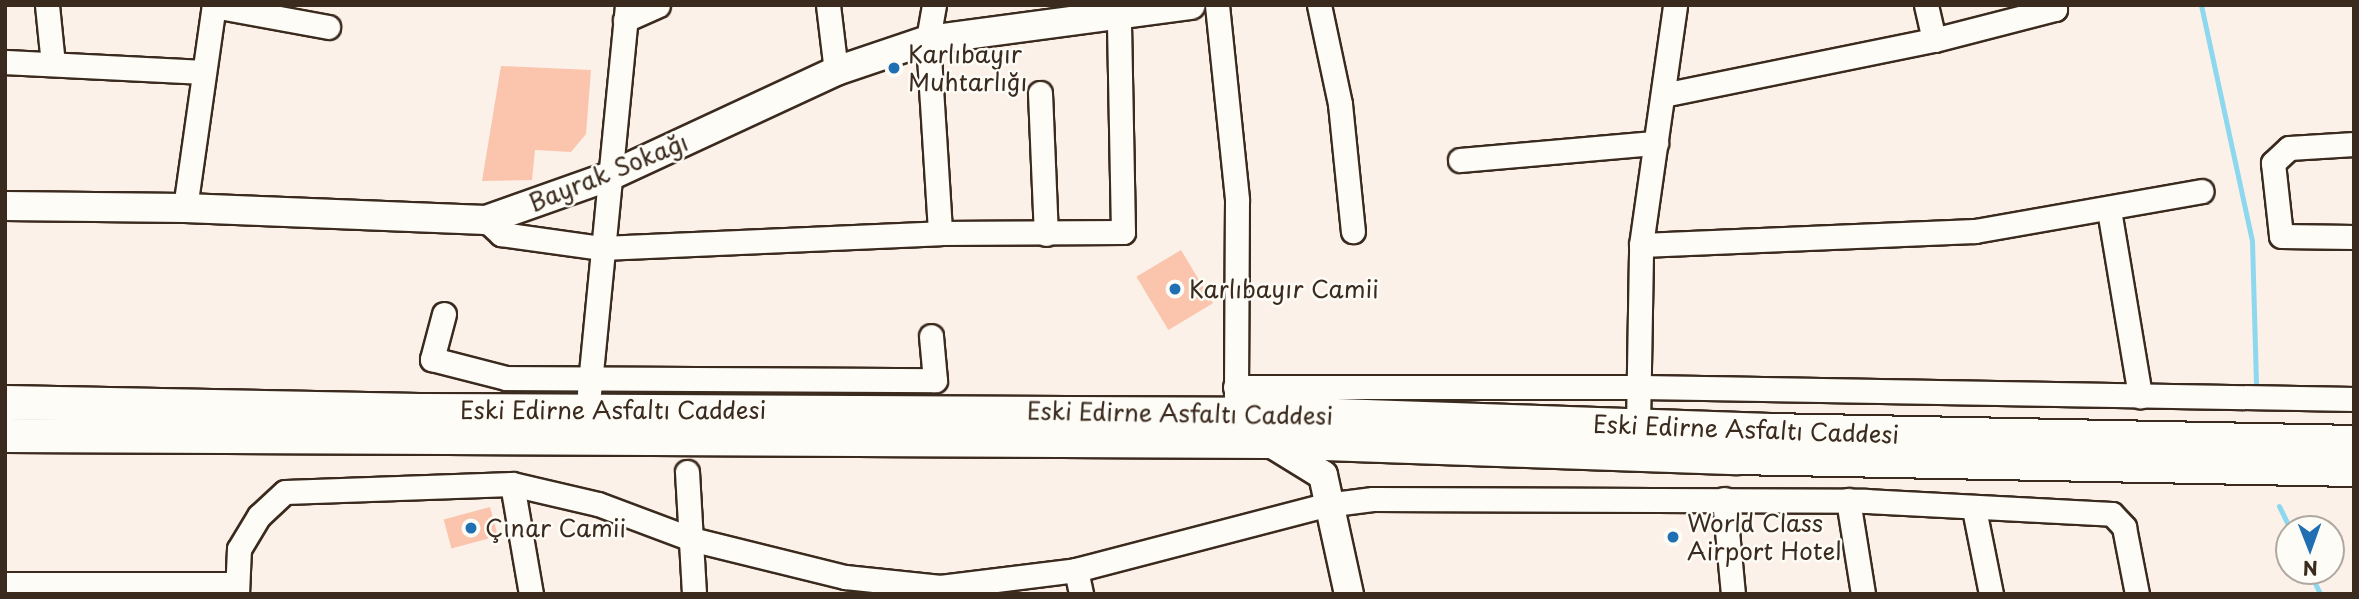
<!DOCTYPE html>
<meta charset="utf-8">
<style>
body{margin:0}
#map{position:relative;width:2359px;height:599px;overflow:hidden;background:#fcf1e8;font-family:"Playpen Sans",sans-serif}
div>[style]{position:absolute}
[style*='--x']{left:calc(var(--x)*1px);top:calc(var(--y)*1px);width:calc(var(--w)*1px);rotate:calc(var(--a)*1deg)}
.stream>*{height:5px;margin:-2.5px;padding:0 2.5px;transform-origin:2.5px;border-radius:2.5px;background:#8dd8ee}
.building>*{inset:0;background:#fac4ad;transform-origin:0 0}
.roads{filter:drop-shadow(2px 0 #3b2a1e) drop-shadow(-2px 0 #3b2a1e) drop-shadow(0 2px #3b2a1e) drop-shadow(0 -2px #3b2a1e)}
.minor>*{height:23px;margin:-11.5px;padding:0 11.5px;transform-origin:11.5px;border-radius:11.5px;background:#fdfcf7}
.major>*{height:28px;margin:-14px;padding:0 14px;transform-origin:14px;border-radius:14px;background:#fdfcf7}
.highway>*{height:33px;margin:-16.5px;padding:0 16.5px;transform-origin:16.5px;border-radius:16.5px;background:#fdfcf7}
.dots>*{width:19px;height:19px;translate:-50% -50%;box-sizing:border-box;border:4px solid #fdfcf7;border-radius:50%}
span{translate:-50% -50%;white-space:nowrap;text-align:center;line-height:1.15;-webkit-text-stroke:5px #fdfcf7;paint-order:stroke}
.poi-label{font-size:24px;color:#3b2a1e}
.left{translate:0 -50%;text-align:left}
.street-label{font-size:24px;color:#3b2a1e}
.frame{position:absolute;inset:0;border:7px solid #3b2a1e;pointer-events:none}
.north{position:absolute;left:2275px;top:515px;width:70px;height:70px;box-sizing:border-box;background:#fdfcf7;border:2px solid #afa8a0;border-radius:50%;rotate:179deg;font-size:19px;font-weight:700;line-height:28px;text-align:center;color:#3b2a1e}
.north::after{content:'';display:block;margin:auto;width:24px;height:32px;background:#1f6fb2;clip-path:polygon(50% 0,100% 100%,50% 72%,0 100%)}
</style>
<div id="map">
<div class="stream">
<div style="--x:2201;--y:5;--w:241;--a:77.8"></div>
<div style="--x:2252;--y:241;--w:147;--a:88.4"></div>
<div style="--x:2279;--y:506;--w:25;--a:64"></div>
<div style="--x:2309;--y:571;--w:25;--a:64"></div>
</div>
<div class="building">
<div style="clip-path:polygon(501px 66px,591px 70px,586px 134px,571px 152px,535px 150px,532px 180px,482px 181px)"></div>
<div style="left:1181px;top:250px;width:62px;height:52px;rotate:59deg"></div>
<div style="left:490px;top:507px;width:30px;height:48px;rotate:75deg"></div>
</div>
<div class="roads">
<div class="minor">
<div style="--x:47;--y:5;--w:59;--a:84.2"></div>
<div style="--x:828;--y:5;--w:66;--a:83.1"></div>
<div style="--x:934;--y:5;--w:36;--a:100"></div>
<div style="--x:928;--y:40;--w:193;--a:86.4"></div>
<div style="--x:1217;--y:5;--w:196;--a:84.1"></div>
<div style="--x:1237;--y:200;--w:200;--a:90.3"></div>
<div style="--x:1319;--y:5;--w:101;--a:78"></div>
<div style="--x:1340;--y:104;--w:128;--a:84.2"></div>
<div style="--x:1926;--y:5;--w:36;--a:77"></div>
<div style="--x:214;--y:6;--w:116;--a:10.4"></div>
<div style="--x:625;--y:20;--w:36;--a:-24"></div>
<div style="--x:5;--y:62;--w:198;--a:2.9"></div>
<div style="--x:1040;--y:93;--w:141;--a:87.6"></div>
<div style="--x:1663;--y:95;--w:277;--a:-11.5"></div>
<div style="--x:1934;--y:40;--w:125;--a:-14.4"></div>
<div style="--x:2055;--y:9;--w:4;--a:-104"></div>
<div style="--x:2354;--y:144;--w:65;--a:176.5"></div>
<div style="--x:2289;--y:148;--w:22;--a:137"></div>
<div style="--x:2273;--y:163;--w:73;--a:83.7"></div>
<div style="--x:2281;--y:236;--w:73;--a:0.8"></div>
<div style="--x:1460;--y:160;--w:197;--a:-5"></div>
<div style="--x:185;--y:208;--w:205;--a:-81.9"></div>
<div style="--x:2109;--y:210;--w:189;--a:80.5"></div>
<div style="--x:486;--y:220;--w:21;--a:43"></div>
<div style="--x:501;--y:234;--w:102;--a:7.9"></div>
<div style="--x:602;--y:248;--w:338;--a:-2.5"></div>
<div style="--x:940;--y:233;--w:183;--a:-0.3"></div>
<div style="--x:1123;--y:232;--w:218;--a:-91.1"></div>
<div style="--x:1641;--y:245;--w:334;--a:-2.4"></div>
<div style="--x:1975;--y:231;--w:230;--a:-10"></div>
<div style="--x:444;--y:314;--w:47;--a:104.9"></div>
<div style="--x:432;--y:359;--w:76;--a:14.4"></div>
<div style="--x:506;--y:378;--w:429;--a:0.3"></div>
<div style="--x:935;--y:380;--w:44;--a:-95.2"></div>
<div style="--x:1235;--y:387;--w:405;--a:0"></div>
<div style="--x:1640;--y:387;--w:714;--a:0.96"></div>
<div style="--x:589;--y:393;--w:390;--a:-84.4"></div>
<div style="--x:1638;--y:425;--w:180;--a:-89"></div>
<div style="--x:1641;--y:245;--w:242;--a:-81.9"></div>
<div style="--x:687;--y:472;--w:122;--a:86.7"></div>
<div style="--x:512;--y:484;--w:112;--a:80.2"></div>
<div style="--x:1724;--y:499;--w:95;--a:84.6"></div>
<div style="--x:1848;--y:500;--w:95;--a:80.9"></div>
<div style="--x:1974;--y:509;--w:87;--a:78.7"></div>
<div style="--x:1076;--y:570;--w:25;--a:78"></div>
<div style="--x:5;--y:584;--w:231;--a:0"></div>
<div style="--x:237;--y:594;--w:45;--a:-87.5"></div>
<div style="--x:239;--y:549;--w:39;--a:-59"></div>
<div style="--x:259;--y:516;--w:35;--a:-43"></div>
<div style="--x:285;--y:492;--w:227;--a:-2"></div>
<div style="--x:512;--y:484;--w:88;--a:13.1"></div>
<div style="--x:598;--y:504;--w:99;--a:20.6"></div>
<div style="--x:691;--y:539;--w:159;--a:13.9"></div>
<div style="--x:845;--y:577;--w:96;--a:6"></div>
<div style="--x:940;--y:587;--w:137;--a:-7.1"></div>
<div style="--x:1076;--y:570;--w:258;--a:-14.6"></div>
<div style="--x:1326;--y:505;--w:47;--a:-7.3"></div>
<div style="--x:1373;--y:499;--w:493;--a:0.2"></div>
<div style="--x:1866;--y:501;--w:246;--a:3"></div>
<div style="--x:2112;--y:514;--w:18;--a:47"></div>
<div style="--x:2124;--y:527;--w:68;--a:79"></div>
</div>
<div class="major">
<div style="--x:5;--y:206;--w:180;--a:0.6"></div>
<div style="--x:185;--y:208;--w:301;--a:2.3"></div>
<div style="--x:486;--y:220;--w:132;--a:-19.5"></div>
<div style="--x:610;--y:176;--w:249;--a:-24.9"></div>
<div style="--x:836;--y:71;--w:97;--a:-18.6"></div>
<div style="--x:928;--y:40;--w:265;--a:-7.6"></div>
<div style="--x:1271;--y:443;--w:61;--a:31.6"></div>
<div style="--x:1323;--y:475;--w:122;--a:77.7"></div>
</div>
<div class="highway">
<div style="--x:5;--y:402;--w:414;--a:1.1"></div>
<div style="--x:419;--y:410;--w:891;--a:0.26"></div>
<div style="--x:1310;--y:414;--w:458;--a:2"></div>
<div style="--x:1768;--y:430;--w:586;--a:1.17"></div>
<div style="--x:5;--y:435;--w:1263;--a:0.27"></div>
<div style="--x:1268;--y:441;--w:467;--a:2"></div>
<div style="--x:1735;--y:457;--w:619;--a:1.11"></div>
</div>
</div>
<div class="dots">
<div style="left:894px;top:68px;background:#1f6fb2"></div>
<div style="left:1175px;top:289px;background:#1f6fb2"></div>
<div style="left:471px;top:528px;background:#1f6fb2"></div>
<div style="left:1673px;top:537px;background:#1f6fb2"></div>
</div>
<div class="poi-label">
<span class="left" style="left:908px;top:68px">Karlıbayır<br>Muhtarlığı</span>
<span class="left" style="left:1189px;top:289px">Karlıbayır Camii</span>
<span class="left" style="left:1687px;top:537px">World Class<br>Airport Hotel</span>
<span class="left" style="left:485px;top:528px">Çınar Camii</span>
</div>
<div class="street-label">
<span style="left:608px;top:172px;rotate:-22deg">Bayrak Sokağı</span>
<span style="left:613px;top:410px">Eski Edirne Asfaltı Caddesi</span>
<span style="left:1180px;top:413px;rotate:1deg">Eski Edirne Asfaltı Caddesi</span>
<span style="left:1746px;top:429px;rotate:2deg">Eski Edirne Asfaltı Caddesi</span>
</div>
<div class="frame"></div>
<div class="north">N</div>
</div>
